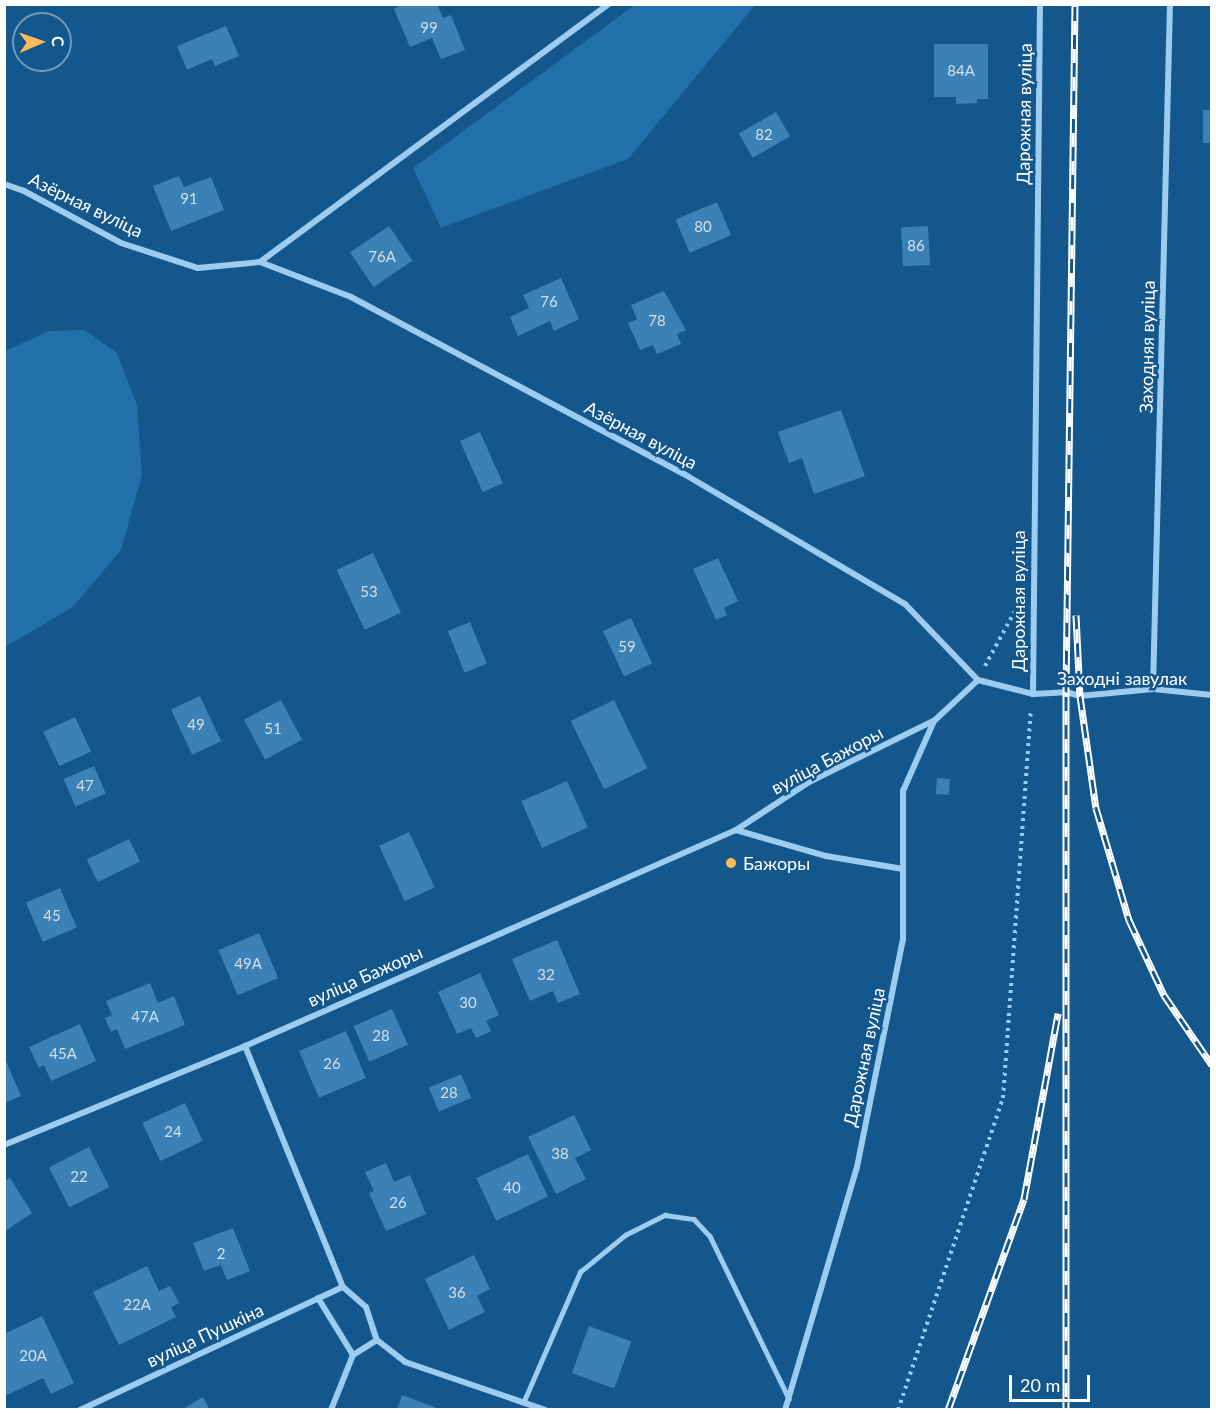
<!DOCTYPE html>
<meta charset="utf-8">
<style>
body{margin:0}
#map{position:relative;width:1216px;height:1414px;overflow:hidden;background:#13578c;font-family:Lato,sans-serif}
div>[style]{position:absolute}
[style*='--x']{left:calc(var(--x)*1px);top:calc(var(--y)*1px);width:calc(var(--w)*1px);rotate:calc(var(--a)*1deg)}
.green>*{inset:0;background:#2270a9}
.building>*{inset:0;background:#3c81b5;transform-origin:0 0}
.path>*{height:4px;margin-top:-2px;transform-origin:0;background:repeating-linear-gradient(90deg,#9ccdf0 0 3px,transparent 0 7.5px)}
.lane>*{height:4.5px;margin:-2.25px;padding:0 2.25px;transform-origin:2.25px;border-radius:2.25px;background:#9ccdf0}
.street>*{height:6px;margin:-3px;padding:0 3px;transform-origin:3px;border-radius:3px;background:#9ccdf0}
.rail>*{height:7px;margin-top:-3.5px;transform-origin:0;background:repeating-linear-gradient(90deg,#13578c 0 14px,#fff 0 28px);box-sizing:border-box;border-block:2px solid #fff}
.dots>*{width:16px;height:16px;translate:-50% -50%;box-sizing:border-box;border:3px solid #13578c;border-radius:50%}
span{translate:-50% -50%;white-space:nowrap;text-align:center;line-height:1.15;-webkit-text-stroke:5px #13578c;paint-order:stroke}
.number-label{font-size:15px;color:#cee0ec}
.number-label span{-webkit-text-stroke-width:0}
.street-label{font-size:18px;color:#fff}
.poi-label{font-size:18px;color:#fff}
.left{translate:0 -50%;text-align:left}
.frame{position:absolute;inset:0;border:6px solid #fff;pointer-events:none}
.north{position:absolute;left:12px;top:12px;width:60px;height:60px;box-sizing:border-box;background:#13578c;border:2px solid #719aba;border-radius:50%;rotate:88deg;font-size:16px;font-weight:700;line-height:24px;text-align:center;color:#fff}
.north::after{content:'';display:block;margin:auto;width:21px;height:27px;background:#ffbb5b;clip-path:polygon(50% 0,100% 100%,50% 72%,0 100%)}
.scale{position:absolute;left:1009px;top:1375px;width:81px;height:27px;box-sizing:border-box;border:3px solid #fff;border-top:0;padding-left:8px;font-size:18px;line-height:21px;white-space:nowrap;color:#fff;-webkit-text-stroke:4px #13578c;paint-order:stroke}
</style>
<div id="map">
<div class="green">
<div style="clip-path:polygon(636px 4px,755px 5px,628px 159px,441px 228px,413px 168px)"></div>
<div style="clip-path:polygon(85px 330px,117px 353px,137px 405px,142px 475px,121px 550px,73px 607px,5px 647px,5px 351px,49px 331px)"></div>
</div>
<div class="building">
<div style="clip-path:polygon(404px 4px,437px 4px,443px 18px,451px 15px,465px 50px,441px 59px,432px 38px,410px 47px,394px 9px)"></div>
<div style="clip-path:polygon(226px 26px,239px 56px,215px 66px,212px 59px,187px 70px,177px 46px)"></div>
<div style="clip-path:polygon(934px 44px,988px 44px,988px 99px,977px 99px,977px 103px,956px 104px,956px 97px,934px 97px)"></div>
<div style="left:1203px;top:110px;width:9px;height:33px"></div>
<div style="left:776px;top:112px;width:28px;height:43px;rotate:60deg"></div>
<div style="clip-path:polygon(179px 176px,184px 187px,211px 177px,224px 210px,171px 231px,153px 186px)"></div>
<div style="left:717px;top:202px;width:36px;height:45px;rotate:67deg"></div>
<div style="left:389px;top:226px;width:42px;height:47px;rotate:56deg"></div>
<div style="left:928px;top:226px;width:39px;height:27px;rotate:87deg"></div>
<div style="clip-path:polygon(561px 278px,579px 319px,554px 331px,550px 321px,518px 336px,510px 317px,529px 308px,523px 295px)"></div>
<div style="clip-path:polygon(664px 291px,686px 330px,677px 334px,681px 344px,657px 354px,653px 345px,640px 350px,628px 323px,637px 319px,631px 305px)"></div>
<div style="clip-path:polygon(841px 410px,865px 476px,814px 494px,802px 458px,789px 463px,778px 432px)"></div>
<div style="left:480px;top:432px;width:56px;height:22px;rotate:66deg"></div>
<div style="left:373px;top:553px;width:66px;height:40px;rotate:65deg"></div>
<div style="clip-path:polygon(718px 558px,738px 601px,724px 608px,727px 615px,716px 620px,693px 569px)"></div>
<div style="left:631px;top:618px;width:50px;height:31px;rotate:65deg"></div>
<div style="left:470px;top:622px;width:45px;height:24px;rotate:68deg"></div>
<div style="left:200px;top:696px;width:50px;height:32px;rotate:65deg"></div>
<div style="left:281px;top:700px;width:45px;height:42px;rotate:62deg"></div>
<div style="left:614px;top:700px;width:76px;height:48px;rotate:64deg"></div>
<div style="left:75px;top:717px;width:38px;height:35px;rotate:65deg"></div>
<div style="left:94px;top:766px;width:30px;height:33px;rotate:67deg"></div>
<div style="left:937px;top:778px;width:13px;height:16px;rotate:4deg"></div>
<div style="left:567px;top:781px;width:51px;height:50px;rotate:66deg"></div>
<div style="left:409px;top:832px;width:61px;height:33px;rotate:65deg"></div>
<div style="left:129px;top:839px;width:25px;height:47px;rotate:64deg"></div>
<div style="left:60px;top:888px;width:43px;height:37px;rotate:67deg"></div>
<div style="left:259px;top:933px;width:49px;height:44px;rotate:67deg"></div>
<div style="clip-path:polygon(557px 940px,580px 994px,558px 1003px,553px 991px,530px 1001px,512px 959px)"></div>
<div style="clip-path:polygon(480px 973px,499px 1015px,486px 1021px,491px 1031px,476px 1038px,471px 1028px,457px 1034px,438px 992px)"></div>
<div style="clip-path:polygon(150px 983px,158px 1003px,174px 996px,185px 1025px,125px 1049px,117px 1029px,111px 1032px,105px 1018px,112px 1015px,106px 1001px)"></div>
<div style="left:392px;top:1009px;width:39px;height:42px;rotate:66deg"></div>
<div style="clip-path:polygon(80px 1024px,96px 1061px,51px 1081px,44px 1065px,39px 1068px,29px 1047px)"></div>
<div style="left:346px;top:1031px;width:51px;height:51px;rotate:67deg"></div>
<div style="clip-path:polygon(4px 1056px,21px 1096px,4px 1103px)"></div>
<div style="left:461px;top:1074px;width:26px;height:35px;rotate:67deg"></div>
<div style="left:185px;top:1103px;width:42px;height:47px;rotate:65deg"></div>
<div style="clip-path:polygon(574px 1115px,591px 1150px,575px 1158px,586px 1179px,556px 1194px,528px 1137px)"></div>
<div style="left:89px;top:1147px;width:45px;height:45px;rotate:63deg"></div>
<div style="left:528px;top:1154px;width:47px;height:57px;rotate:65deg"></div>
<div style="clip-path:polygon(386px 1163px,394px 1182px,410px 1175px,426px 1214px,386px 1231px,369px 1193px,374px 1191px,365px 1172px)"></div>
<div style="clip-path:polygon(10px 1178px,32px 1213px,4px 1232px,4px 1181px)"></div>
<div style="clip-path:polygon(233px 1228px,250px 1271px,227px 1280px,221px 1265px,204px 1271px,193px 1243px)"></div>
<div style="clip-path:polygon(474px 1255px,490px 1289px,477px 1296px,485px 1312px,449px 1330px,425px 1279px)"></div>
<div style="clip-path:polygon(147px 1266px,159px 1291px,170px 1286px,179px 1303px,171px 1307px,176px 1317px,119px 1345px,93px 1292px)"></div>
<div style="clip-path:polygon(42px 1316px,74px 1383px,51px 1394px,43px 1378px,5px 1396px,4px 1334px)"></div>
<div style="left:589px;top:1326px;width:45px;height:50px;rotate:20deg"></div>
<div style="clip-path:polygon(402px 1395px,437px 1408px,437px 1410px,397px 1410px)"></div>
<div style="clip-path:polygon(203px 1397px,210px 1410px,181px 1410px)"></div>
</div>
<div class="path">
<div style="--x:985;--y:666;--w:65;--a:-61.5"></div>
<div style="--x:898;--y:1410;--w:329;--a:-71.4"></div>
<div style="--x:1003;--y:1098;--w:389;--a:-85.9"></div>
</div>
<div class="lane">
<div style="--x:524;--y:1401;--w:141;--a:-66.5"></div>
<div style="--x:580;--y:1272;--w:58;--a:-39.4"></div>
<div style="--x:625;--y:1235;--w:45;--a:-26.6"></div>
<div style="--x:665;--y:1215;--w:29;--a:8"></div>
<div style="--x:694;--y:1219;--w:23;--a:47"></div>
<div style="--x:710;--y:1236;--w:181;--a:64.1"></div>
</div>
<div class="street">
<div style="--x:4;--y:184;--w:21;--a:19"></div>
<div style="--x:24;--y:191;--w:110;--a:28.2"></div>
<div style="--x:121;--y:243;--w:81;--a:18"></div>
<div style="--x:198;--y:268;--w:62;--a:-5.5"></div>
<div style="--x:260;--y:262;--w:97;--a:21"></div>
<div style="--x:351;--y:297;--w:377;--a:28"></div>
<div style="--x:684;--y:474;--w:256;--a:30.5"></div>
<div style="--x:905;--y:604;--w:105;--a:46.2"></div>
<div style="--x:260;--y:262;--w:434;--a:-36.5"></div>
<div style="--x:1153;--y:689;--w:685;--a:-88.58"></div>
<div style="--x:1033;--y:694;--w:33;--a:-3"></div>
<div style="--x:1066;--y:692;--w:15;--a:16"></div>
<div style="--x:1080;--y:696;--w:73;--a:-5.5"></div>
<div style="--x:1153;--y:689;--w:59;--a:5.8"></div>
<div style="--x:736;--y:830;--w:94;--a:16.1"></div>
<div style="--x:826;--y:856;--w:78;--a:9.6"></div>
<div style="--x:245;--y:1046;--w:260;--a:67.9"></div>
<div style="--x:343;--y:1287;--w:30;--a:41"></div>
<div style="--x:366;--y:1307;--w:35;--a:72"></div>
<div style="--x:377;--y:1340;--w:36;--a:38"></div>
<div style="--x:405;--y:1362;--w:148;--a:18.9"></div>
<div style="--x:4;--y:1145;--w:261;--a:-22.3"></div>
<div style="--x:245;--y:1046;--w:536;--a:-23.75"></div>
<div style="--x:736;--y:830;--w:87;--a:-33.3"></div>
<div style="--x:809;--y:782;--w:138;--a:-26.2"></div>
<div style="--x:318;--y:1298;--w:67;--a:58.4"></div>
<div style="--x:80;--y:1410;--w:290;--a:-25.1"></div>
<div style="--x:331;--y:1410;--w:59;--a:-68.2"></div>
<div style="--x:353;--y:1355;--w:28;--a:-32"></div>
<div style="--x:785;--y:1410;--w:253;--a:-73.5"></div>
<div style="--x:857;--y:1167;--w:233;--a:-78.6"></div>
<div style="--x:903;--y:939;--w:148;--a:-90"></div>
<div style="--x:903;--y:791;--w:77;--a:-66.1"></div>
<div style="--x:934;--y:721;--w:60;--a:-43"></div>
<div style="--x:978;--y:680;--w:57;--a:14.3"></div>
<div style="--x:1033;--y:694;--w:690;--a:-89.42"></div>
</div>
<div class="rail">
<div style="--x:1076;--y:615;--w:81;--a:87.2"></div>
<div style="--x:1080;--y:696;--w:113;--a:81.9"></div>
<div style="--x:1096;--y:808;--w:117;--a:73.6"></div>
<div style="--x:1129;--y:920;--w:83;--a:65"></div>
<div style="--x:1164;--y:995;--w:85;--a:55.6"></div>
<div style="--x:948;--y:1410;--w:224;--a:-70.2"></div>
<div style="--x:1024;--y:1199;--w:189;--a:-79.6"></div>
<div style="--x:1066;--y:1410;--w:718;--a:-90"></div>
<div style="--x:1066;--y:692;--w:688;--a:-89.25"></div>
</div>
<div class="dots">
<div style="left:731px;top:863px;background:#ffbb5b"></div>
</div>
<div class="number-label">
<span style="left:429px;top:28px">99</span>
<span style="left:961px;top:71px">84А</span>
<span style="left:764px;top:135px">82</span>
<span style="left:189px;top:199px">91</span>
<span style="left:703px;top:227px">80</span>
<span style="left:916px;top:246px">86</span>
<span style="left:382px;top:257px">76А</span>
<span style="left:549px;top:302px">76</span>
<span style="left:657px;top:321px">78</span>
<span style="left:369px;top:592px">53</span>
<span style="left:627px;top:647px">59</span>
<span style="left:196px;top:725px">49</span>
<span style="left:273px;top:729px">51</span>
<span style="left:85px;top:786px">47</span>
<span style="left:52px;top:916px">45</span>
<span style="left:248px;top:964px">49А</span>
<span style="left:546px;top:975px">32</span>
<span style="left:468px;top:1003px">30</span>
<span style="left:145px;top:1017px">47А</span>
<span style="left:381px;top:1036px">28</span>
<span style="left:63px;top:1054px">45А</span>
<span style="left:332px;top:1064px">26</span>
<span style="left:449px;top:1093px">28</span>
<span style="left:173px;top:1132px">24</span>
<span style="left:560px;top:1154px">38</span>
<span style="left:79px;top:1177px">22</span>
<span style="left:512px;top:1188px">40</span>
<span style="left:398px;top:1203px">26</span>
<span style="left:221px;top:1254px">2</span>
<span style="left:457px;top:1293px">36</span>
<span style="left:137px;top:1305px">22А</span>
<span style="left:33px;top:1356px">20А</span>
</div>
<div class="street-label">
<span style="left:1024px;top:114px;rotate:-89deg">Дарожная вуліца</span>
<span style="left:86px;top:205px;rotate:26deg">Азёрная вуліца</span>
<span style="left:1147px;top:347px;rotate:-89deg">Заходняя вуліца</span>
<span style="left:641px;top:435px;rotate:28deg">Азёрная вуліца</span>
<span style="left:1018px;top:601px;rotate:-90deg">Дарожная вуліца</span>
<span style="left:1122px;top:678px">Заходні завулак</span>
<span style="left:827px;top:760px;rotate:-28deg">вуліца Бажоры</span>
<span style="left:365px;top:976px;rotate:-24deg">вуліца Бажоры</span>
<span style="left:864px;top:1057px;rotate:-78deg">Дарожная вуліца</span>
<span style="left:205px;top:1335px;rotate:-25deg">вуліца Пушкіна</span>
</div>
<div class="poi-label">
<span class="left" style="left:743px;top:863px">Бажоры</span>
</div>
<div class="frame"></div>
<div class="north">С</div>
<div class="scale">20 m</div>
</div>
